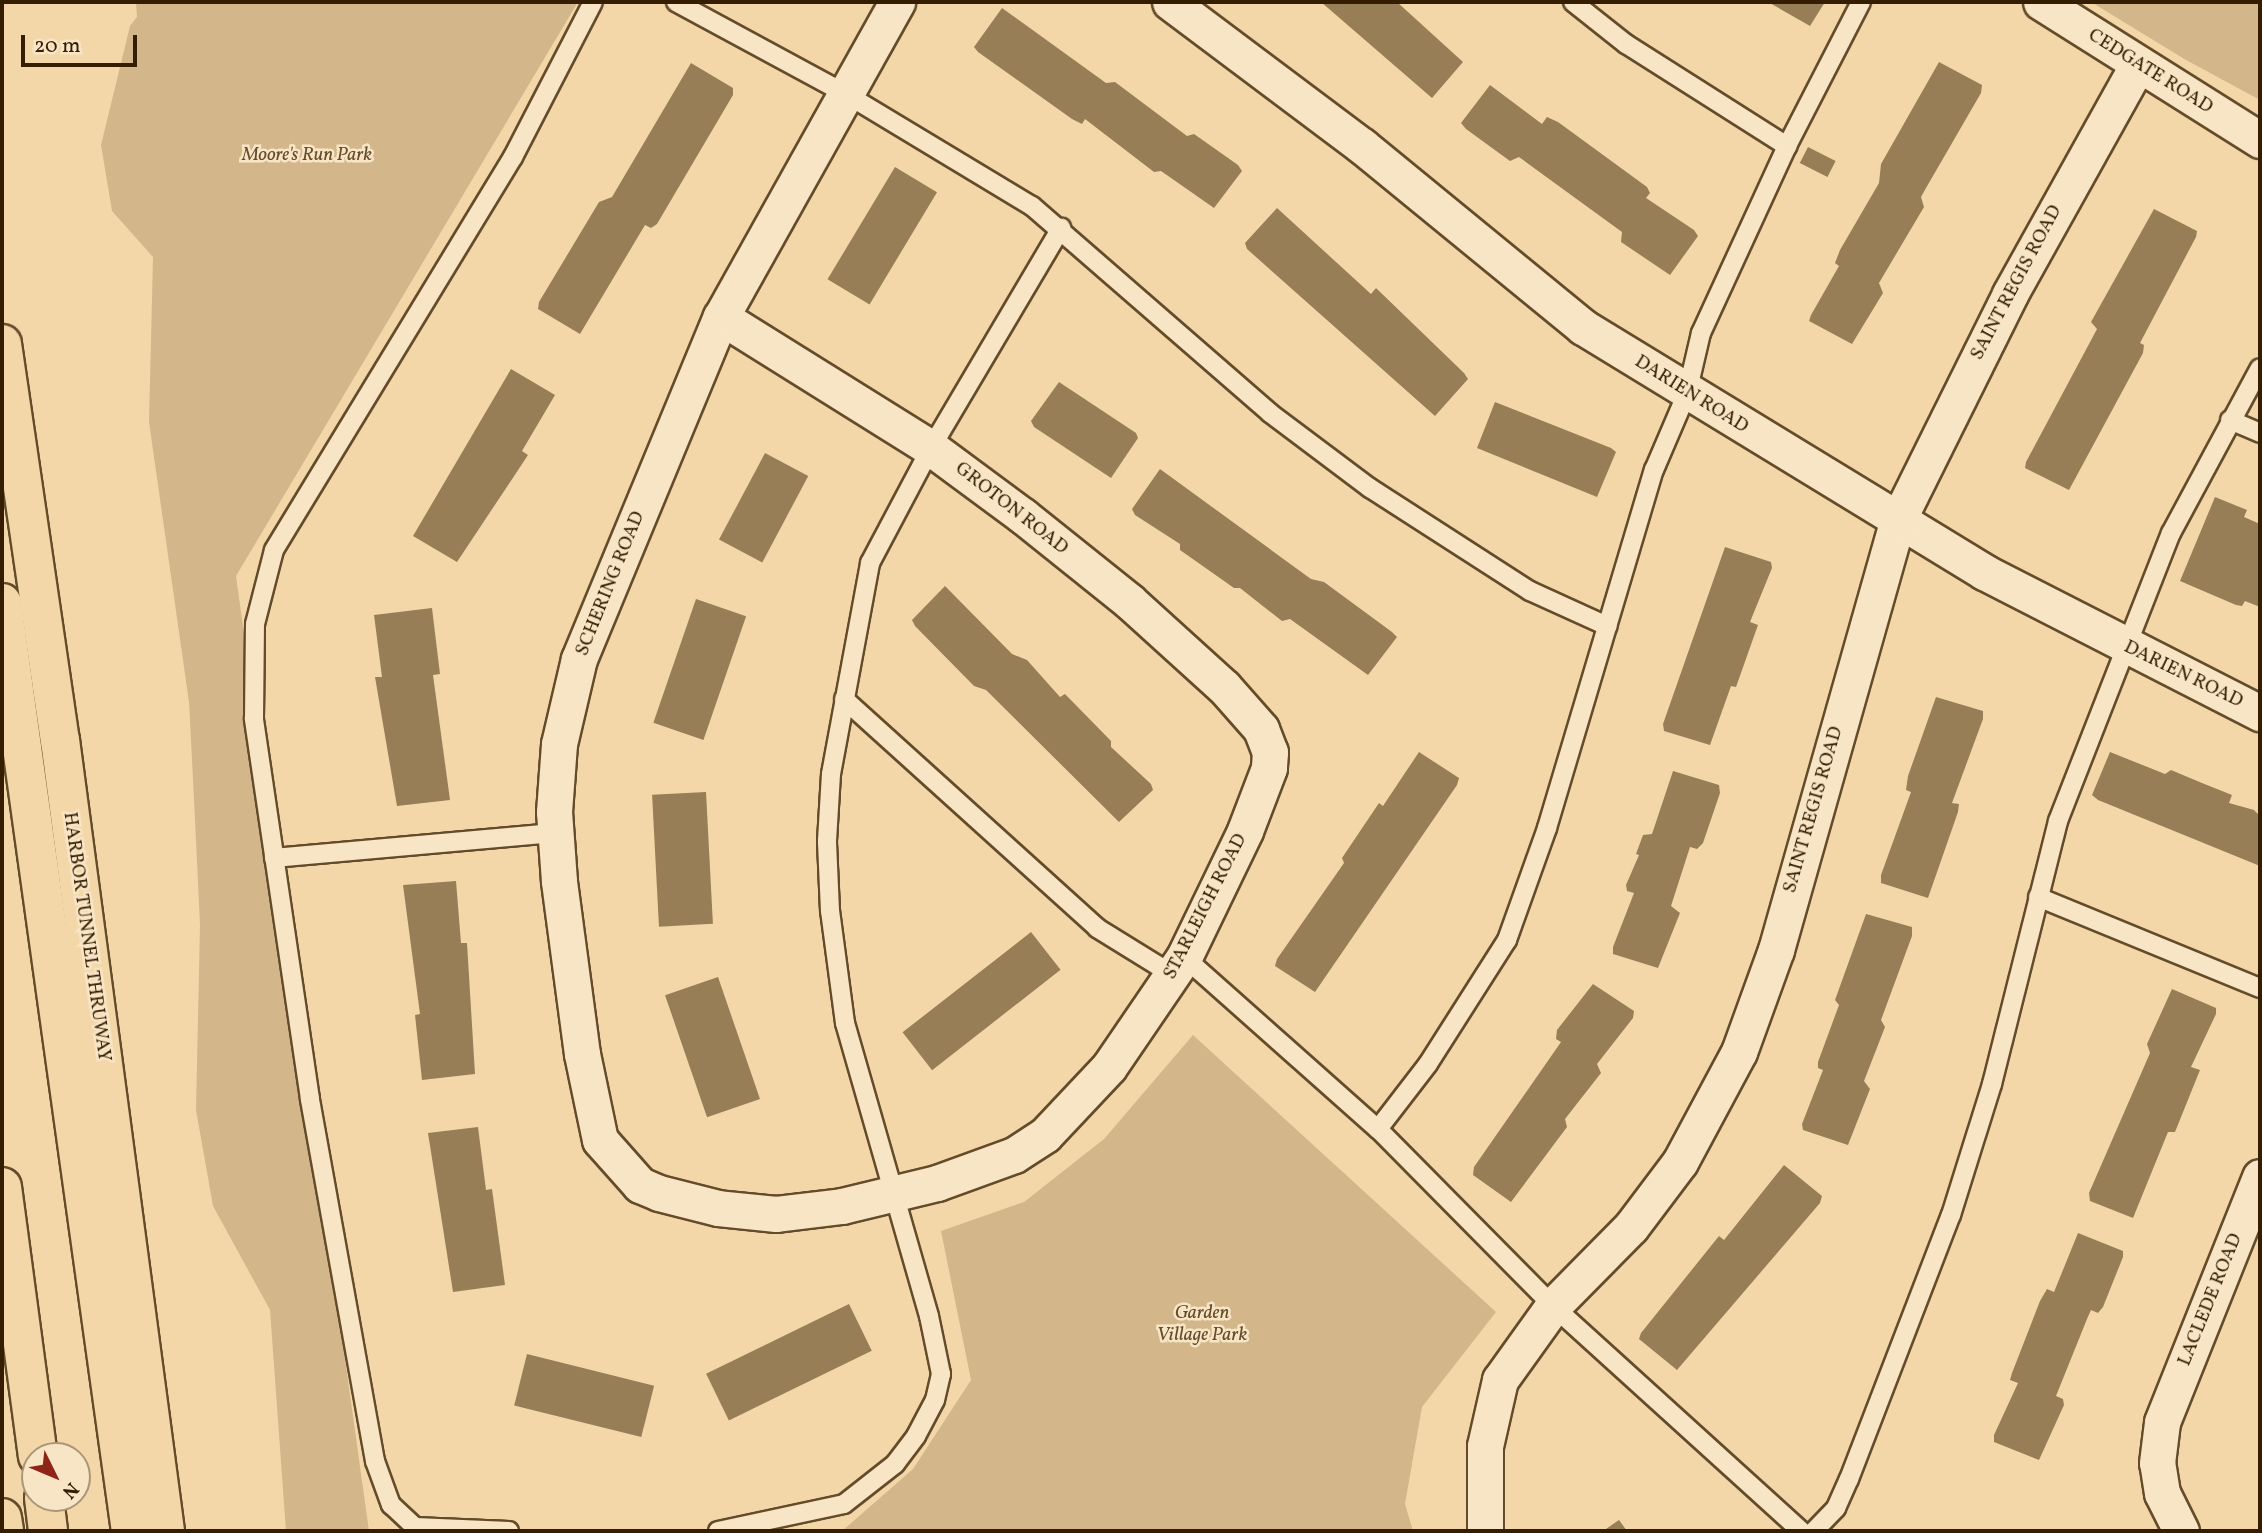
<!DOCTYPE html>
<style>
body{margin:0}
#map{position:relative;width:2262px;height:1533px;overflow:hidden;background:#f4d7a8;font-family:Vollkorn,serif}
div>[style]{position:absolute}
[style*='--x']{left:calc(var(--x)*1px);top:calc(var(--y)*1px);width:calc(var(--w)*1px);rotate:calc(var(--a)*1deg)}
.green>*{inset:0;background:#d3b78b}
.building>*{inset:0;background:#987e57;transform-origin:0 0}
.roads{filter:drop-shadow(2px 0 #644c2a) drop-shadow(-2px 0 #644c2a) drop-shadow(0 2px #644c2a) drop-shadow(0 -2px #644c2a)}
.service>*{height:18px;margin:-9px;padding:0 9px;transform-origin:9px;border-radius:9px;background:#f8e5c6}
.minor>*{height:35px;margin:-17.5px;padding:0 17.5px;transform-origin:17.5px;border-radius:17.5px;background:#f8e5c6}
.motorway>*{height:38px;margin:-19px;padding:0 19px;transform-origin:19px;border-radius:19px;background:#f4d7a8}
span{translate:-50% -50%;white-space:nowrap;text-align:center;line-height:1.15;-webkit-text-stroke:5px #f8e5c6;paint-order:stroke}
.street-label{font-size:19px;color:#341d00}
.park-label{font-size:19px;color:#644b2a;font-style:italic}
.frame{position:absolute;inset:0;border:4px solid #341d00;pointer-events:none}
.north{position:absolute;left:21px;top:1442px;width:70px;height:70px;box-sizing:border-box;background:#f8e5c6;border:2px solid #aa9577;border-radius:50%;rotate:133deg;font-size:19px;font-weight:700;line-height:28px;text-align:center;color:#341d00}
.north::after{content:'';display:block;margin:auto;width:24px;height:32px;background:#8f2418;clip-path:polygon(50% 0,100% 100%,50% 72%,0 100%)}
.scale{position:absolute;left:21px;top:35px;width:116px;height:32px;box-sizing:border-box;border:4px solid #341d00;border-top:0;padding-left:9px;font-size:21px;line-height:24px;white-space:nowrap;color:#341d00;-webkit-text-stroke:5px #f8e5c6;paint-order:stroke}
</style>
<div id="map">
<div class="green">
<div style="clip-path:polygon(136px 2px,578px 2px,236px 576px,369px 1531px,286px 1531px,270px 1310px,213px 1206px,196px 1110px,200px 925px,194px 799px,189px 702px,149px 422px,153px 257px,112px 211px,101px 145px,130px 26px,137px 17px)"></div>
<div style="clip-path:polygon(2091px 2px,2260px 2px,2260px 100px,2186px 60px)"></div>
<div style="clip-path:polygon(1193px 1035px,1496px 1312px,1422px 1407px,1405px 1504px,1413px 1531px,842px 1531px,913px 1469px,971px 1380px,941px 1231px,1024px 1202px,1104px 1139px)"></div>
</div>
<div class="building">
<div style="clip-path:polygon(1321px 2px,1397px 2px,1463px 62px,1432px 98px)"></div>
<div style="clip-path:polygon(1768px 2px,1825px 2px,1810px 26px)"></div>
<div style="clip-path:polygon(1002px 8px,1106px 83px,1115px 82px,1187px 136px,1194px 134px,1238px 165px,1242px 171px,1214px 208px,1161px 171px,1154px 172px,1085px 119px,1082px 124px,1072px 119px,978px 52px,974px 47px)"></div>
<div style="clip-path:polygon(1939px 62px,1982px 85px,1981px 93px,1926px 188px,1921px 197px,1924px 207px,1879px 283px,1883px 293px,1852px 344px,1809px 321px,1811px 315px,1839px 266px,1835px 263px,1840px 250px,1879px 183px,1881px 164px)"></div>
<div style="clip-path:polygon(691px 63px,733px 88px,733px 95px,657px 224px,651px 228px,645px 225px,580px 334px,538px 309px,539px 302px,599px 202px,612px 197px)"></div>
<div style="clip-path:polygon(1490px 85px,1542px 124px,1547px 117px,1558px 122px,1647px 187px,1650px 193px,1646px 198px,1694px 230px,1698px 236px,1670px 275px,1621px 242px,1622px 232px,1519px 157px,1510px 161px,1466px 129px,1461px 123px)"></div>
<div style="left:1808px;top:147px;width:31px;height:18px;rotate:27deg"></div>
<div style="left:895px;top:167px;width:49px;height:131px;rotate:31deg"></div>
<div style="clip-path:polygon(1277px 208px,1371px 294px,1376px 288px,1464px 373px,1468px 379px,1435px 416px,1247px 249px,1245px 243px)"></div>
<div style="clip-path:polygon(2154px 209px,2197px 231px,2196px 237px,2140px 343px,2144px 345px,2143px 353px,2069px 490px,2025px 468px,2026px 462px,2097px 329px,2091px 322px)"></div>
<div style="clip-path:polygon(511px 369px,555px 395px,522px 451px,528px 455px,457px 562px,413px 536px)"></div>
<div style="clip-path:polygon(1059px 382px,1136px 433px,1138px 438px,1111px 478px,1034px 427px,1031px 421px)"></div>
<div style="clip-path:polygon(1495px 402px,1611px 448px,1616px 452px,1597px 497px,1477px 448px)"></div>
<div style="left:765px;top:453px;width:49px;height:98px;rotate:28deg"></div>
<div style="clip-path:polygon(1160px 469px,1311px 579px,1324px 582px,1392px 632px,1397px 637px,1368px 675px,1290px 619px,1282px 621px,1240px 588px,1234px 588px,1180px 550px,1180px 544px,1135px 515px,1132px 509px)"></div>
<div style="clip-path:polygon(2215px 497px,2247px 510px,2244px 517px,2260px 524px,2260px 607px,2245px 601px,2242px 606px,2236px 605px,2180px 581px)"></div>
<div style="clip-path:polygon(1725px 547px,1771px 562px,1772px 568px,1750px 622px,1758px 625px,1736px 687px,1731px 686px,1710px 745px,1664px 731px,1663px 724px)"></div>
<div style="clip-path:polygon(945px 586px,1012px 654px,1027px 660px,1060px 697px,1065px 694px,1111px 741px,1111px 747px,1151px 784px,1153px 790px,1119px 822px,986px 690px,974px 686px,915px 626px,912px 620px)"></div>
<div style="left:696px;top:599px;width:53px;height:131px;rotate:19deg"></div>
<div style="clip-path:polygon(432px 608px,440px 674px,433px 675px,450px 800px,397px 806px,375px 677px,382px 677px,374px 615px)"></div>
<div style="clip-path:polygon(1936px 697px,1983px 711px,1983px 719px,1952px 803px,1959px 804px,1958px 812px,1928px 898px,1881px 883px,1881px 875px,1911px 792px,1906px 790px,1908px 776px)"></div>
<div style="clip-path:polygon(1419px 752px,1459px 778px,1457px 785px,1315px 992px,1275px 966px,1277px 959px,1344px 863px,1342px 858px,1379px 803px,1383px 806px)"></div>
<div style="clip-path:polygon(2110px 752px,2165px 774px,2171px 770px,2202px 783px,2232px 795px,2229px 803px,2254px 810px,2260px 816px,2260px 866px,2098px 800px,2092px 795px)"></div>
<div style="clip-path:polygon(1673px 771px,1719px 785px,1720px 793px,1703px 843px,1697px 849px,1690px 847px,1671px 906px,1680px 913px,1658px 968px,1613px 954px,1613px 947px,1634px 893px,1627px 891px,1626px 885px,1639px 855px,1636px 854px,1643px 835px,1652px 834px)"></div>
<div style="left:706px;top:792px;width:132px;height:54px;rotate:87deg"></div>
<div style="clip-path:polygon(456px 881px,461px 943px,467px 943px,475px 1074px,422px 1080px,415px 1015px,420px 1014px,403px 885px)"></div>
<div style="clip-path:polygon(1866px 914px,1912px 927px,1912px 936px,1881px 1020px,1885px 1027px,1864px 1081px,1870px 1089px,1848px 1145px,1803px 1130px,1802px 1124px,1823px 1070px,1818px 1068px,1818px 1062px,1839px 1005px,1835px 1000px)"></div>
<div style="left:1031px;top:932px;width:48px;height:163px;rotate:52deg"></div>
<div style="left:718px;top:977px;width:129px;height:56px;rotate:71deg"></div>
<div style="clip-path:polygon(1593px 984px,1634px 1011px,1633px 1018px,1597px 1064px,1601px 1073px,1565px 1119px,1567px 1127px,1511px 1202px,1473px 1175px,1474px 1167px,1561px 1042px,1556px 1039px,1557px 1030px)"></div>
<div style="clip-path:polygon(2172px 989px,2216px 1008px,2216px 1014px,2191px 1067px,2200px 1070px,2175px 1132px,2168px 1132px,2133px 1218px,2090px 1201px,2089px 1193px,2150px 1053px,2147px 1044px)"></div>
<div style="clip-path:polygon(478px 1127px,486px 1190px,492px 1189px,505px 1285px,453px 1292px,428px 1133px)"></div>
<div style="clip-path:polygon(1784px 1165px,1822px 1196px,1820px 1203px,1677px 1370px,1639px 1339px,1641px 1333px,1719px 1236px,1724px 1240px)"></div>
<div style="clip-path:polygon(2078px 1233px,2123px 1251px,2123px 1257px,2103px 1307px,2098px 1313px,2091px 1310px,2087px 1319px,2056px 1396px,2063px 1399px,2064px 1405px,2039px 1460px,1994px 1442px,1994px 1435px,2018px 1383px,2010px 1380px,2012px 1373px,2040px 1301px,2047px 1289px,2054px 1292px)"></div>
<div style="left:849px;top:1304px;width:52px;height:159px;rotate:64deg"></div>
<div style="left:527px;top:1354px;width:131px;height:53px;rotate:14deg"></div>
<div style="clip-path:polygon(1619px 1520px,1627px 1531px,1603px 1531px)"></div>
</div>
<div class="roads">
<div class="service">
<div style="--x:676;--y:2;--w:193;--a:28.4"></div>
<div style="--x:846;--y:94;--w:217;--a:31.1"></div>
<div style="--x:1032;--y:206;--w:315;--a:41"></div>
<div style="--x:1270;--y:413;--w:125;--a:36.9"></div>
<div style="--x:1370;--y:488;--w:190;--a:32.8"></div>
<div style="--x:1530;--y:591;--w:85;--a:24.4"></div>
<div style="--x:1573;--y:2;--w:68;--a:38.4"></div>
<div style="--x:1626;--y:44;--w:191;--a:32.4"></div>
<div style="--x:2230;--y:420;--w:33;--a:23"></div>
<div style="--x:844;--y:699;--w:341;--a:42.1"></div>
<div style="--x:1097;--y:928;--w:89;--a:31.7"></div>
<div style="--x:274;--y:858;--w:283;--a:-5.1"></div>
<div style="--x:2038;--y:897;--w:240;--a:22.3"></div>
<div style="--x:1184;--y:957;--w:259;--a:41.6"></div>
<div style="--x:1378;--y:1129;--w:249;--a:45.3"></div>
<div style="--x:1553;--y:1306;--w:335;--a:42.2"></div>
<div style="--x:1378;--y:1129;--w:82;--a:-52.4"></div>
<div style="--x:1428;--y:1064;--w:147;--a:-57.5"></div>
<div style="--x:1507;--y:940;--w:119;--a:-70.3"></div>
<div style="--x:1547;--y:828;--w:374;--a:-73.4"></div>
<div style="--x:1654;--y:470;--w:84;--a:-66.8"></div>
<div style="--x:1687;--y:393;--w:62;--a:-76.9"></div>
<div style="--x:1701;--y:333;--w:206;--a:-65.3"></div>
<div style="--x:1787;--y:146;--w:162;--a:-62.8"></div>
<div style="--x:509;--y:1531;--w:94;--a:-177.6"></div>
<div style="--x:415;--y:1527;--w:33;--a:-137"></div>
<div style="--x:391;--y:1505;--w:47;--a:-110"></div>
<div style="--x:375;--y:1461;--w:368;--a:-100.2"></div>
<div style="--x:310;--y:1099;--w:385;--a:-98.4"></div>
<div style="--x:254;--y:718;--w:94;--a:-89.4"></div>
<div style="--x:255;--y:624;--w:76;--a:-75.6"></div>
<div style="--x:274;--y:550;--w:460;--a:-58.7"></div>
<div style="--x:513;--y:157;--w:174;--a:-62.7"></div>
<div style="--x:718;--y:1531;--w:129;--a:-12.1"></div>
<div style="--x:844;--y:1504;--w:65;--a:-38.1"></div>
<div style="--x:895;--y:1464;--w:35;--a:-53"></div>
<div style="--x:916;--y:1436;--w:41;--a:-62.2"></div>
<div style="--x:935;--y:1400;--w:27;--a:-77"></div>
<div style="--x:941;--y:1374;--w:59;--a:-101.7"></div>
<div style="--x:929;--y:1316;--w:305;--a:-106"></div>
<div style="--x:845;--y:1023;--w:113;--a:-97.6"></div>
<div style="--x:830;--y:911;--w:70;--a:-92.5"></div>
<div style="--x:827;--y:841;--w:67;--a:-86.6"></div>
<div style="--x:831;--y:774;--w:215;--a:-79.5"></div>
<div style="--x:870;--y:563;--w:130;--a:-62.1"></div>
<div style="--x:931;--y:448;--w:256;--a:-59.4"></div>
<div style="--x:1814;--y:1531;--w:32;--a:-46"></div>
<div style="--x:1836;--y:1508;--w:32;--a:-66"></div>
<div style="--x:1849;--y:1479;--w:283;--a:-68.9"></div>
<div style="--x:1951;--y:1215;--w:137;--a:-72.6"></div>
<div style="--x:1992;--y:1084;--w:271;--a:-75.9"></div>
<div style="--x:2058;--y:821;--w:309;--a:-68.6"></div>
<div style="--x:2171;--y:533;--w:187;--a:-61.7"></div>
</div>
<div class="minor">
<div style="--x:1170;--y:2;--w:240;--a:36.9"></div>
<div style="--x:1362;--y:146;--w:286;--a:39.3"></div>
<div style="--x:1583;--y:327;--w:470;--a:31.4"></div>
<div style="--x:1984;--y:572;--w:310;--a:27.1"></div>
<div style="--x:2041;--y:2;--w:259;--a:32.2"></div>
<div style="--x:721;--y:317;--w:248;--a:32"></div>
<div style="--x:931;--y:448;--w:114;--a:36.5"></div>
<div style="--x:1023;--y:516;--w:136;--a:38.7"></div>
<div style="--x:1129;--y:601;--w:128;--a:42.2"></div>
<div style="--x:1224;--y:687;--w:56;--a:48.6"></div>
<div style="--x:1261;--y:729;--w:25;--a:69"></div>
<div style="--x:1270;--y:752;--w:16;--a:94"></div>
<div style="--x:1269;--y:768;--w:67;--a:110.9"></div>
<div style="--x:1245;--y:831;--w:140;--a:115.8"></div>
<div style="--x:1184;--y:957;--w:133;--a:124.3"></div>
<div style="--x:1109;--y:1067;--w:93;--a:133.3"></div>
<div style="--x:1045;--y:1135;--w:37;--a:147"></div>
<div style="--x:1014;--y:1155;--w:82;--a:160"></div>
<div style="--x:937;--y:1183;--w:98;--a:166.4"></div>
<div style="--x:842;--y:1206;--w:66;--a:173.1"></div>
<div style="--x:776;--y:1214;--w:58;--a:-174.1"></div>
<div style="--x:718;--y:1208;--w:61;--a:-165.7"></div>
<div style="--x:659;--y:1193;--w:21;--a:-157"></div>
<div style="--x:640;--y:1185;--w:60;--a:-131.6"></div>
<div style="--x:600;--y:1140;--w:88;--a:-101.8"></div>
<div style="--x:582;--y:1054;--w:175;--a:-97.6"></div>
<div style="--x:559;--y:881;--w:69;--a:-94.1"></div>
<div style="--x:554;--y:812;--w:68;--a:-85.8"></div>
<div style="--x:559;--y:744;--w:87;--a:-76.8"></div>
<div style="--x:579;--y:659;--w:370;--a:-67.5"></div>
<div style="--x:721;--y:317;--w:361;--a:-60.8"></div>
<div style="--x:1485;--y:1531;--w:85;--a:-90"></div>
<div style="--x:1485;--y:1446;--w:68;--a:-77.2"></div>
<div style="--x:1500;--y:1380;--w:91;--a:-54.4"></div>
<div style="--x:1553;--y:1306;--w:111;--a:-45.4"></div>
<div style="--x:1631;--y:1227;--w:81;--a:-53"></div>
<div style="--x:1680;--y:1162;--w:125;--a:-61.8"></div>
<div style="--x:1739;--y:1052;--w:109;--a:-70.1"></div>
<div style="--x:1776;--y:950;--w:445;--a:-74.2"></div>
<div style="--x:1897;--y:522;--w:254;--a:-63.6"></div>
<div style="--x:2010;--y:294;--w:261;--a:-60.9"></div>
<div style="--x:2181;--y:1531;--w:42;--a:-116.6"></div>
<div style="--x:2162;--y:1493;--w:30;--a:-99"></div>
<div style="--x:2157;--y:1463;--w:41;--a:-83"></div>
<div style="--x:2162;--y:1422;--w:264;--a:-68.2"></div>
</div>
<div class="motorway">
<div style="--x:2;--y:344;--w:400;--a:81.7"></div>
<div style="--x:60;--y:740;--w:798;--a:82.44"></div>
<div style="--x:2;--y:603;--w:937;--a:82.09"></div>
<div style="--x:2;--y:1187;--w:271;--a:82.4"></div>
<div style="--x:44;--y:1498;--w:33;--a:83"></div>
<div style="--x:2;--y:1518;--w:13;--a:81"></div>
</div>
</div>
<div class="street-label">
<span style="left:2150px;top:72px;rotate:32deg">CEDGATE ROAD</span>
<span style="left:2017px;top:283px;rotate:-62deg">SAINT REGIS ROAD</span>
<span style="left:1691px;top:395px;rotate:32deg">DARIEN ROAD</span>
<span style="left:1011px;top:509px;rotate:38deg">GROTON ROAD</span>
<span style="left:611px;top:584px;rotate:-68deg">SCHERING ROAD</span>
<span style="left:2183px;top:675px;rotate:26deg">DARIEN ROAD</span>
<span style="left:1814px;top:810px;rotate:-74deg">SAINT REGIS ROAD</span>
<span style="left:1206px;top:907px;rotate:-63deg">STARLEIGH ROAD</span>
<span style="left:86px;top:937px;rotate:82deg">HARBOR TUNNEL THRUWAY</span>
<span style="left:2211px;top:1300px;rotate:-68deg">LACLEDE ROAD</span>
</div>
<div class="park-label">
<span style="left:307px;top:156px">Moore's Run Park</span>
<span style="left:1202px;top:1325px">Garden<br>Village Park</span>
</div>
<div class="frame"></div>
<div class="north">N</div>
<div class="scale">20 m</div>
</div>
